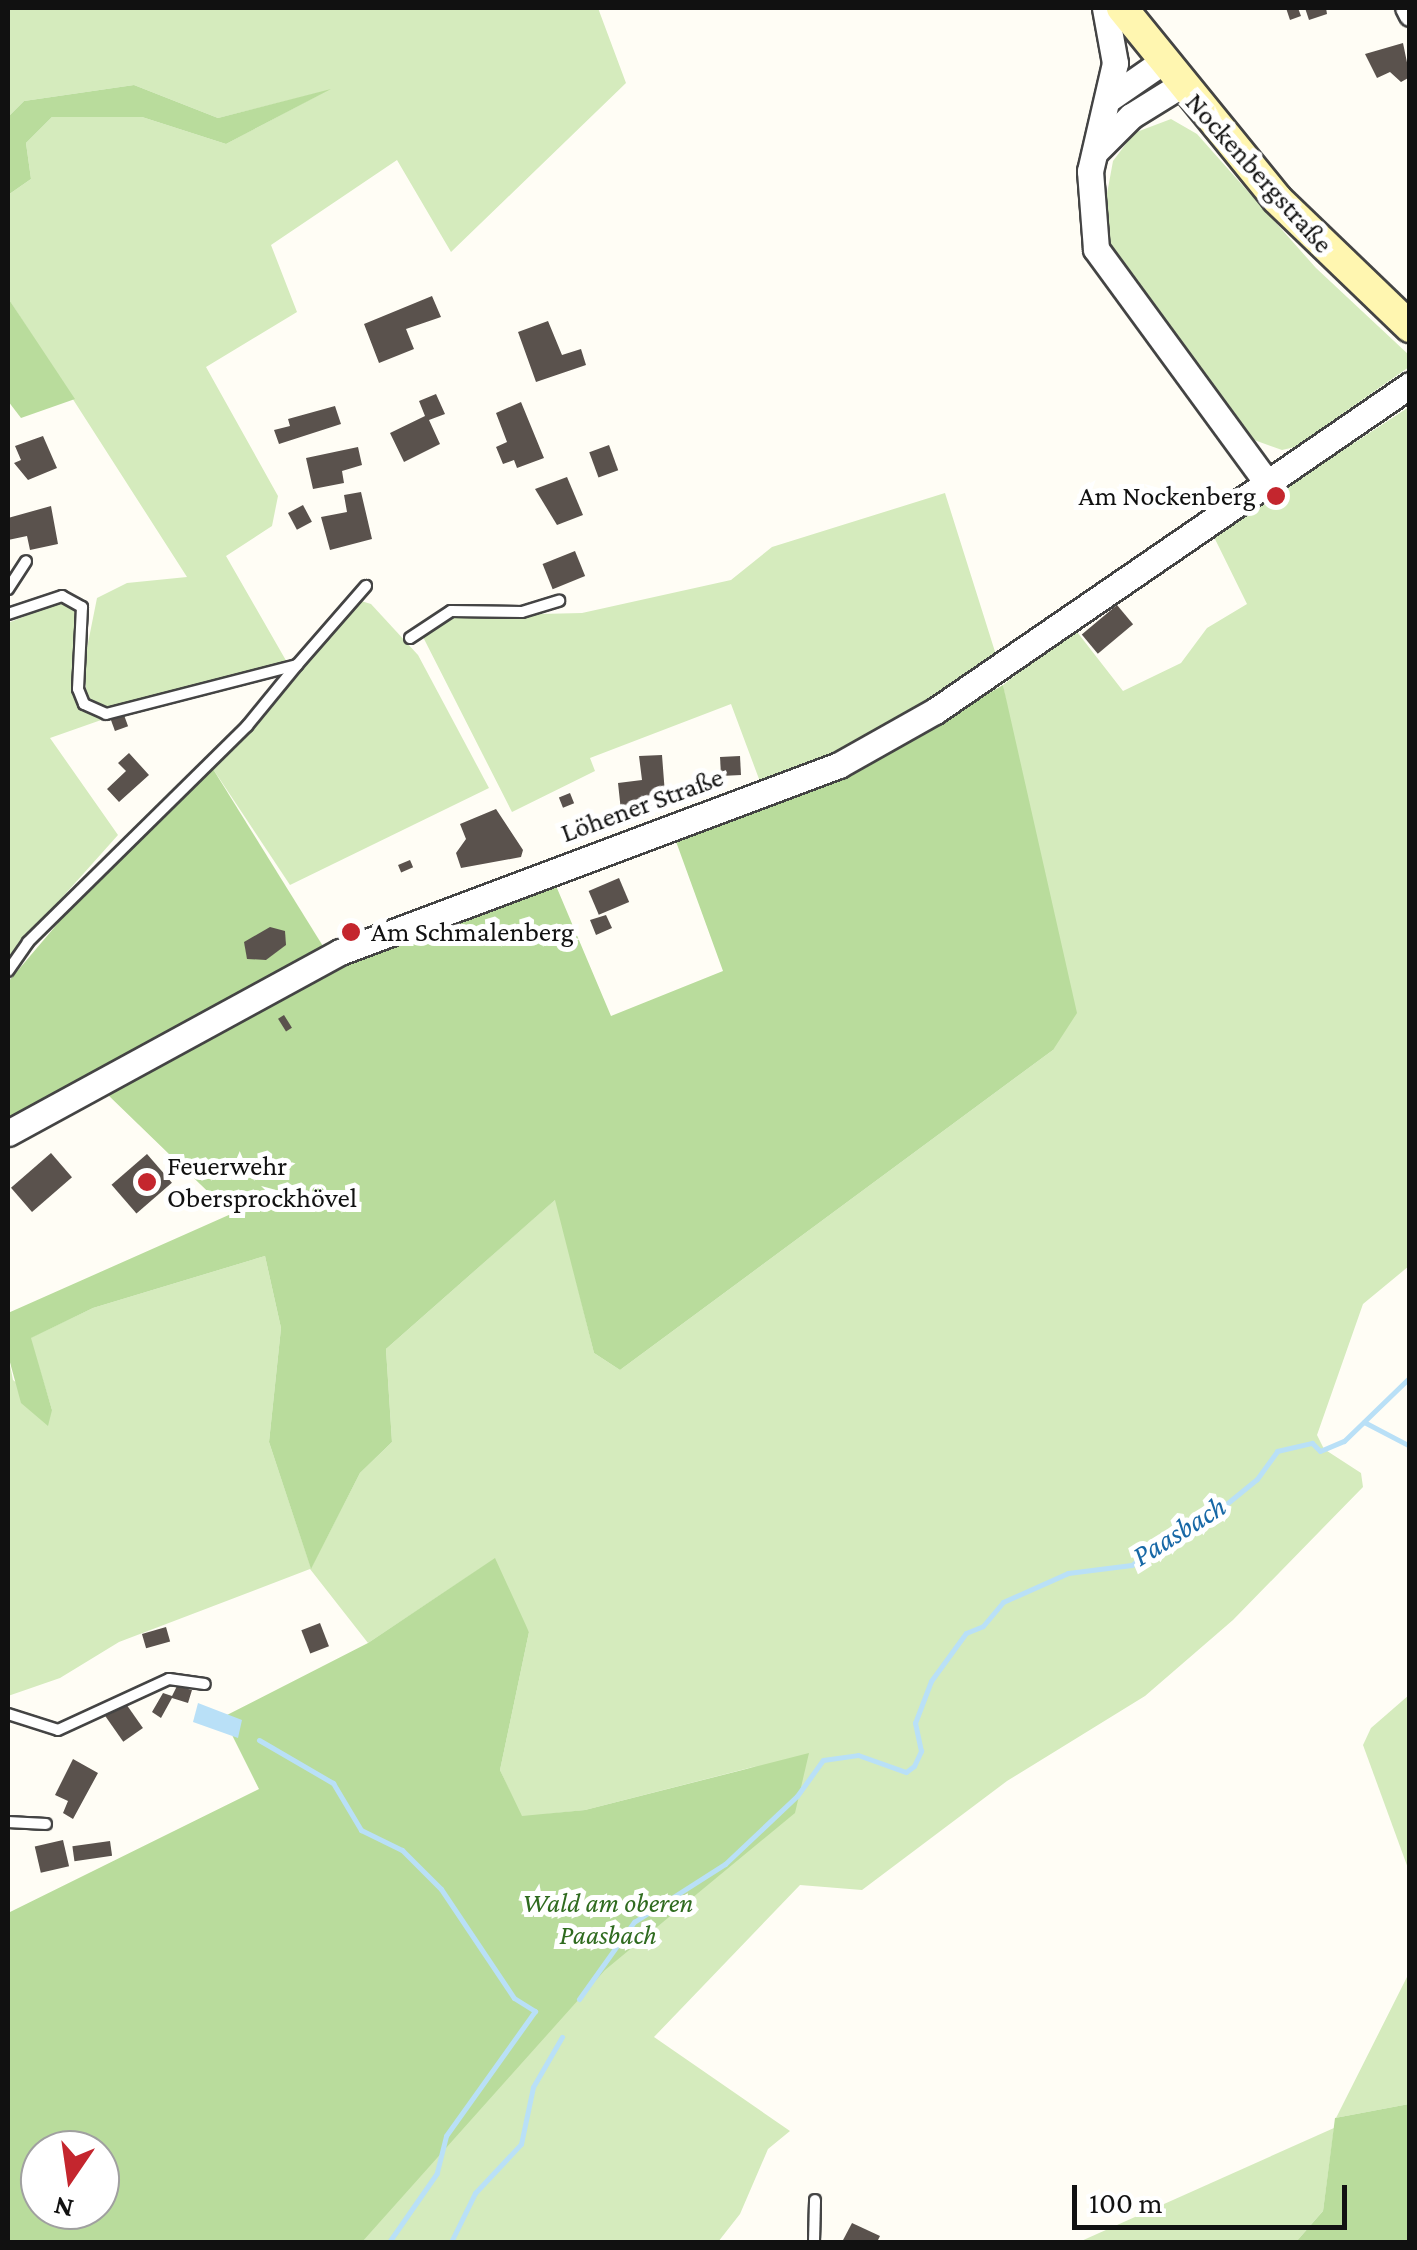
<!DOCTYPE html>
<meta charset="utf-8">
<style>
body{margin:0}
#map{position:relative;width:1417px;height:2250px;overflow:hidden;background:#fffdf5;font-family:"Crimson Pro",serif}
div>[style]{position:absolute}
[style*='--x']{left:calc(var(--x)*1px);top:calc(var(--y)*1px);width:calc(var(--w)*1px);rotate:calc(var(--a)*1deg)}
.green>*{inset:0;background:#d5ebbd}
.forest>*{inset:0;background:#b9dc9c}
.water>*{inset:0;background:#b9e0f7}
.stream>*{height:5px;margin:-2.5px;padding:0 2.5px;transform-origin:2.5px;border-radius:2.5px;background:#b9e0f7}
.building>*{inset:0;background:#5a524d;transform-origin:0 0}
.roads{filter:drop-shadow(2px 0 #444) drop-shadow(-2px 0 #444) drop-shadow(0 2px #444) drop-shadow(0 -2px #444)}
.service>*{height:10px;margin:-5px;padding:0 5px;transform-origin:5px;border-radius:5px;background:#fff}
.minor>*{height:20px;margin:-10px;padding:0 10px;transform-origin:10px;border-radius:10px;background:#fff}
.tertiary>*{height:25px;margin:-12.5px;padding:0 12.5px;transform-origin:12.5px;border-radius:12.5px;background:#fff}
.secondary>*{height:30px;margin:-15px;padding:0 15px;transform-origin:15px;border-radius:15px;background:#fff6b0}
.dots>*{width:28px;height:28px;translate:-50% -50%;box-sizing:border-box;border:5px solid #fff;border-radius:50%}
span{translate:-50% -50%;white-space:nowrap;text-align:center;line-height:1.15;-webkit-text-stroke:10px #fff;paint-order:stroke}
.street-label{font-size:28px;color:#111}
.poi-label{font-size:28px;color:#111}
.right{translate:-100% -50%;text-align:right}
.left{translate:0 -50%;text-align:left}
.park-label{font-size:28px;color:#2f6b1f;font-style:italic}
.water-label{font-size:30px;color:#1768a6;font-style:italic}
.frame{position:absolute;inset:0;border:10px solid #111;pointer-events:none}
.north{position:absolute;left:20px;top:2130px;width:100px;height:100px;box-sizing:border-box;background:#fff;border:2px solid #a0a0a0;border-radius:50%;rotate:193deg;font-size:28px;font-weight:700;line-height:40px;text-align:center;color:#111}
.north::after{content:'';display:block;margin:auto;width:35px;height:45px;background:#c4262e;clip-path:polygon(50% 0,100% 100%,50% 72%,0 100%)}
.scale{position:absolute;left:1072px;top:2185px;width:275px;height:45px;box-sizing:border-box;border:5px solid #111;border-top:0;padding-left:12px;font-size:30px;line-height:35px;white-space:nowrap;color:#111;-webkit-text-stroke:8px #fff;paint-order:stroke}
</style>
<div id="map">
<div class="green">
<div style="clip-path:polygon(8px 8px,598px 8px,626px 83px,451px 252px,397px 160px,271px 245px,297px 312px,206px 367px,278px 496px,272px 526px,226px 556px,288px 664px,104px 709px,87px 701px,84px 663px,97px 598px,127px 583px,187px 577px,8px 298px,8px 195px,31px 179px,26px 143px,52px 117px,142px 117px,226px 144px,326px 91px,218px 118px,134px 85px,24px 101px,8px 117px)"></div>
<div style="clip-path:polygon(1171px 119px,1197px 134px,1316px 268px,1409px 355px,1409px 367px,1295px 447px,1282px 450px,1246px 437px,1114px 258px,1102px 221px,1113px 161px,1134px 133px)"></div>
<div style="clip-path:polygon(evenodd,1409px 407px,1409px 1266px,1363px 1304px,1317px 1435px,1324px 1449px,1361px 1473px,1363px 1487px,1233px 1620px,1145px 1696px,1007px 1781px,862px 1890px,800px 1885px,654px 2037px,790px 2131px,768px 2149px,740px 2214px,718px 2242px,289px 2242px,300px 1696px,496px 1558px,368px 1643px,310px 1569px,119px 1642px,60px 1678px,8px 1696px,8px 1355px,13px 1380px,52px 1410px,30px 1338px,93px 1308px,265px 1256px,281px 1328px,269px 1442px,311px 1568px,360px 1473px,392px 1442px,386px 1349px,556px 1199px,594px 1353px,620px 1370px,1053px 1050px,1023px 795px,1003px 685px,1074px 628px,1123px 691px,1181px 663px,1207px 628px,1247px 604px,1213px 535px,1409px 407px,523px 1621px,529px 1632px,500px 1770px,517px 1808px,493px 1762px,523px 1621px,1409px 407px,757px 1766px,611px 1812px,547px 1814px,585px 1810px,757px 1766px)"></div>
<div style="clip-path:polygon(945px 493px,997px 658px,835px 758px,762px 787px,731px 704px,590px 758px,595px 771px,512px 812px,422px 635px,433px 622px,456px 616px,582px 613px,731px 580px,772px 547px)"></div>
<div style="clip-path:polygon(358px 600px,371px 604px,418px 655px,489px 788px,290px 885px,213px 769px)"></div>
<div style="clip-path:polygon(63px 601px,79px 610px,77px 708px,104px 719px,50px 738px,118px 835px,8px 958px,8px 623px)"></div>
<div style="clip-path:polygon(1409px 1695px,1409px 1871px,1363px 1745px,1371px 1728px)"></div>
<div style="clip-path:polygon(1409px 1973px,1409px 2104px,1335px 2118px,1336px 2118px)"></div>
<div style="clip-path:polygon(1334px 2128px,1323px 2211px,1296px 2242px,1079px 2242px)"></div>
</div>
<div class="forest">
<div style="clip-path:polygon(134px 85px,218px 118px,331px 89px,226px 144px,142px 117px,52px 117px,26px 143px,31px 179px,8px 195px,8px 117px,24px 101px)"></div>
<div style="clip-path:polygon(8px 298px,75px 399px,21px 418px,8px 401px)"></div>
<div style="clip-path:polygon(1003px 685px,1077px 1013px,1053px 1050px,620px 1370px,594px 1353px,555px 1200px,386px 1349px,392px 1442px,360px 1473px,311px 1569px,269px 1442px,281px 1328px,265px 1256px,93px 1308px,31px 1338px,52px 1410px,48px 1426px,21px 1403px,8px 1355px,8px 1313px,231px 1214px,107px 1094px,335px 964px,554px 881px,611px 1016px,723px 971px,674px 836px,945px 719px)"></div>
<div style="clip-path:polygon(213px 769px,326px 951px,8px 1124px,8px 982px,98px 876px)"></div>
<div style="clip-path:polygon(evenodd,495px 1558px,529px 1632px,500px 1770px,522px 1816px,585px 1810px,809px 1753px,795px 1813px,605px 1970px,362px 2242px,8px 2242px,8px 1913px,259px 1789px,223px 1717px,368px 1643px,495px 1558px,40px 2150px,100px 2150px,100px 2210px,40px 2210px,40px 2150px)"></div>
<div style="clip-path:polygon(1409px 2104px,1409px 2242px,1296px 2242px,1323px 2211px,1335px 2118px)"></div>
</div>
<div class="water">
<div style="clip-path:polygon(198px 1703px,242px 1720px,238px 1738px,193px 1722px)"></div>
</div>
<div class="stream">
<div style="--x:1364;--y:1422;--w:52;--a:27.6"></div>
<div style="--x:259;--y:1740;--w:86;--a:30.2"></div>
<div style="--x:333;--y:1783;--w:55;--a:59.2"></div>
<div style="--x:361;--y:1830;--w:46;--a:26"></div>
<div style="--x:402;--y:1850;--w:55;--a:45"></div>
<div style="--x:441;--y:1889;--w:131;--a:56.2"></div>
<div style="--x:514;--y:1998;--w:25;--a:32"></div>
<div style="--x:535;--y:2011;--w:153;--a:125.5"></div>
<div style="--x:446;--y:2136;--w:38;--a:104"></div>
<div style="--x:437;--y:2173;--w:84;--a:124.8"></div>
<div style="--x:579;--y:1999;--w:95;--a:-54.5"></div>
<div style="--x:634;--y:1922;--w:108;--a:-32.5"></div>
<div style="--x:725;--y:1864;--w:99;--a:-43.4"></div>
<div style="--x:797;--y:1796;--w:44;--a:-54.2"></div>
<div style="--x:823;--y:1760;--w:35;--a:-8"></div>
<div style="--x:858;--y:1755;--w:51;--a:19.5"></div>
<div style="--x:906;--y:1772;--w:10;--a:-37"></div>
<div style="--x:914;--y:1766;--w:17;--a:-65"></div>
<div style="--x:921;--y:1751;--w:29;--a:-102"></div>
<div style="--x:915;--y:1723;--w:45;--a:-69.1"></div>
<div style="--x:931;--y:1681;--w:59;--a:-53.9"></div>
<div style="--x:966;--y:1633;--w:18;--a:-22"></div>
<div style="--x:983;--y:1626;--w:31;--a:-50"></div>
<div style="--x:1003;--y:1602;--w:71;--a:-24"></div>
<div style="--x:1068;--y:1573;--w:64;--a:-7.1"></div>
<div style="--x:1132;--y:1565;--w:51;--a:-41.8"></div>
<div style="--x:1170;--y:1531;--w:53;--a:-23.2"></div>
<div style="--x:1219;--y:1510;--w:49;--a:-39.2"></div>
<div style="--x:1257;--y:1479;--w:34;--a:-54"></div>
<div style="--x:1277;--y:1451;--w:36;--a:-13"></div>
<div style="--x:1312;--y:1443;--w:11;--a:45"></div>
<div style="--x:1320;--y:1451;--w:26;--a:-23"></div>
<div style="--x:1344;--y:1441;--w:92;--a:-44.1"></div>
<div style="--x:451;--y:2242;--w:55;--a:-63.9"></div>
<div style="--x:475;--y:2193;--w:67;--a:-46.8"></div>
<div style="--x:521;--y:2144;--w:58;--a:-78.1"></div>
<div style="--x:533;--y:2087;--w:58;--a:-59.9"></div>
</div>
<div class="building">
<div style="clip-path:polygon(1286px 8px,1298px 8px,1301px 16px,1290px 20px)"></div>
<div style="clip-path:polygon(1305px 8px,1326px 8px,1327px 14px,1309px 20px)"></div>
<div style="clip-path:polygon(1403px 43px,1410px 77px,1401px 82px,1390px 72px,1377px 78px,1365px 54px)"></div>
<div style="clip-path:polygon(432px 296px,441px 317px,406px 329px,414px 349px,379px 363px,364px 324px)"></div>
<div style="clip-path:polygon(548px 321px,562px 355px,581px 349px,586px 365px,536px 382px,518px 332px)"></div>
<div style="clip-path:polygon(436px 394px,445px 414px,429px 420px,440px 444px,404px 462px,390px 433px,425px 416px,419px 401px)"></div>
<div style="clip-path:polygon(521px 402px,544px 458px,517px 468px,514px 460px,503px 464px,496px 447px,507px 442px,496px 413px)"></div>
<div style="clip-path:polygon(335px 406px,341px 424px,279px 444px,274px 430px,290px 426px,288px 419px)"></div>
<div style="clip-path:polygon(43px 436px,57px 468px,28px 480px,14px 463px,21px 460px,15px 446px)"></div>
<div style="left:609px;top:445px;width:27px;height:21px;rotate:70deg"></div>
<div style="clip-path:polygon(358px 447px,362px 465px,342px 471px,344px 483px,313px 489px,306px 458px)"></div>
<div style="clip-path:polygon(567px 477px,583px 515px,557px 525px,535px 489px)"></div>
<div style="clip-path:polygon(361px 492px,372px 539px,330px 550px,321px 517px,347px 512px,344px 495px)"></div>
<div style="left:303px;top:505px;width:19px;height:17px;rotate:62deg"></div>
<div style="clip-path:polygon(51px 506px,58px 544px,30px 550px,27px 536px,8px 540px,8px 518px)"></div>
<div style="left:575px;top:551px;width:27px;height:35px;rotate:68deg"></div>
<div style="left:1117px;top:605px;width:25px;height:46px;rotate:50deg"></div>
<div style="left:124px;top:715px;width:12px;height:14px;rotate:70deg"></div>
<div style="clip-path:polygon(129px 753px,149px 775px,119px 802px,107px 789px,126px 771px,118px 763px)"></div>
<div style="clip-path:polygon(662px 755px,666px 807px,621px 811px,618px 783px,642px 780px,639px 756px)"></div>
<div style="left:740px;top:756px;width:19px;height:20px;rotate:87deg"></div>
<div style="left:570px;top:793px;width:11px;height:12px;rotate:68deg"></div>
<div style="clip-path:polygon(496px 809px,523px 850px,521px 857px,461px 868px,456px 853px,466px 839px,460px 824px)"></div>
<div style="left:410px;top:860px;width:8px;height:13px;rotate:67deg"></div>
<div style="left:619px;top:878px;width:26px;height:33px;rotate:67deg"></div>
<div style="clip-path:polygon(606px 915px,612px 928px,596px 935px,590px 920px)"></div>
<div style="clip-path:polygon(270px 927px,285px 931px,286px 945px,266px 960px,247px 959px,244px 942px)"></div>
<div style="left:284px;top:1015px;width:15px;height:7px;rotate:58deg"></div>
<div style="left:51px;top:1153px;width:32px;height:53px;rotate:49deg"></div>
<div style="left:147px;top:1154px;width:38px;height:47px;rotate:49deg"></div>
<div style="left:320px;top:1623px;width:25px;height:20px;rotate:69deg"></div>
<div style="left:166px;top:1627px;width:15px;height:25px;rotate:74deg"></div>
<div style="clip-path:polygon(177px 1686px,192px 1690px,188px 1703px,172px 1698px,161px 1718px,152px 1712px,163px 1693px,172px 1696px)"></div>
<div style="left:124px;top:1701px;width:33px;height:24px;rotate:55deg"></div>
<div style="clip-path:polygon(73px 1759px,98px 1773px,73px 1819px,63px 1813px,68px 1801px,55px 1795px)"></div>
<div style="left:63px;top:1840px;width:27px;height:29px;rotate:77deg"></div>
<div style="left:110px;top:1841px;width:15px;height:38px;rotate:82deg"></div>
<div style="clip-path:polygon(852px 2223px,880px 2236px,877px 2242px,842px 2242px)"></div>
</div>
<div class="roads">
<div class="service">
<div style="--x:8;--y:589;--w:33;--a:-57"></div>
<div style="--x:8;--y:614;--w:57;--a:-18.4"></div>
<div style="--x:62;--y:596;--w:23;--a:29"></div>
<div style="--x:82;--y:607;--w:82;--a:92.8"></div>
<div style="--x:78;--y:689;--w:16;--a:68"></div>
<div style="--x:84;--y:704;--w:24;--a:24"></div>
<div style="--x:106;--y:714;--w:197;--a:-14.4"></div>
<div style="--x:297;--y:665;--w:105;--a:-48.9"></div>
<div style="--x:410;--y:638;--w:49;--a:-33.4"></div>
<div style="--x:451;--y:611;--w:71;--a:0.8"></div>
<div style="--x:522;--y:612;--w:39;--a:-17"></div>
<div style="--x:8;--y:971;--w:35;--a:-55"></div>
<div style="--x:28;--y:942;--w:308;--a:-44.6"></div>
<div style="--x:247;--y:726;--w:79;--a:-50.7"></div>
<div style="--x:8;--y:1714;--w:52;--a:17.7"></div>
<div style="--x:58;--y:1730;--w:122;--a:-24.7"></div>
<div style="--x:169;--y:1679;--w:36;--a:8"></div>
<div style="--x:8;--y:1822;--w:38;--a:3"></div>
<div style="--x:814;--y:2242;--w:42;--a:-88.6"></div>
</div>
<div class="minor">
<div style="--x:1406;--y:8;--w:9;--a:63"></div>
</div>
<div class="tertiary">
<div style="--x:1105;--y:8;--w:56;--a:79.7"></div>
<div style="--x:1115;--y:63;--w:111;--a:103"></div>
<div style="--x:1090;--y:171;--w:78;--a:85.6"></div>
<div style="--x:1096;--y:249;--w:291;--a:53.8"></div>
<div style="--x:1110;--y:98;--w:63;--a:-34.7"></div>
<div style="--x:1095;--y:152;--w:51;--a:-45"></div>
<div style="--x:1131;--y:116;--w:59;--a:-31.8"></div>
<div style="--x:8;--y:1133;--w:378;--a:-28.6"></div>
<div style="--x:340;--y:952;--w:533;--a:-20.54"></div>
<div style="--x:839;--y:765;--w:110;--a:-29.4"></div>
<div style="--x:935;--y:711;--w:576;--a:-34.46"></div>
</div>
<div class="secondary">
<div style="--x:1122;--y:8;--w:246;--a:50.9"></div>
<div style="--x:1277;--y:199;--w:185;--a:43.9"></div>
</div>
</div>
<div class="dots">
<div style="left:1276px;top:496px;background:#c4262e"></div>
<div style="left:351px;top:932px;background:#c4262e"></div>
<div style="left:147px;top:1182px;background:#c4262e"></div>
</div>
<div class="street-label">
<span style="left:1259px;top:173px;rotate:48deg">Nockenbergstraße</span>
<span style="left:642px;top:805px;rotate:-20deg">Löhener Straße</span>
</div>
<div class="poi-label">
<span class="right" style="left:1256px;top:496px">Am Nockenberg</span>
<span class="left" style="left:371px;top:932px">Am Schmalenberg</span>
<span class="left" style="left:167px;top:1182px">Feuerwehr<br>Obersprockhövel</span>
</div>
<div class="park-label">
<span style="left:608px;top:1919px">Wald am oberen<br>Paasbach</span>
</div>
<div class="water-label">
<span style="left:1179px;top:1531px;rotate:-32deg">Paasbach</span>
</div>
<div class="frame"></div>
<div class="north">N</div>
<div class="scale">100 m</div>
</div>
